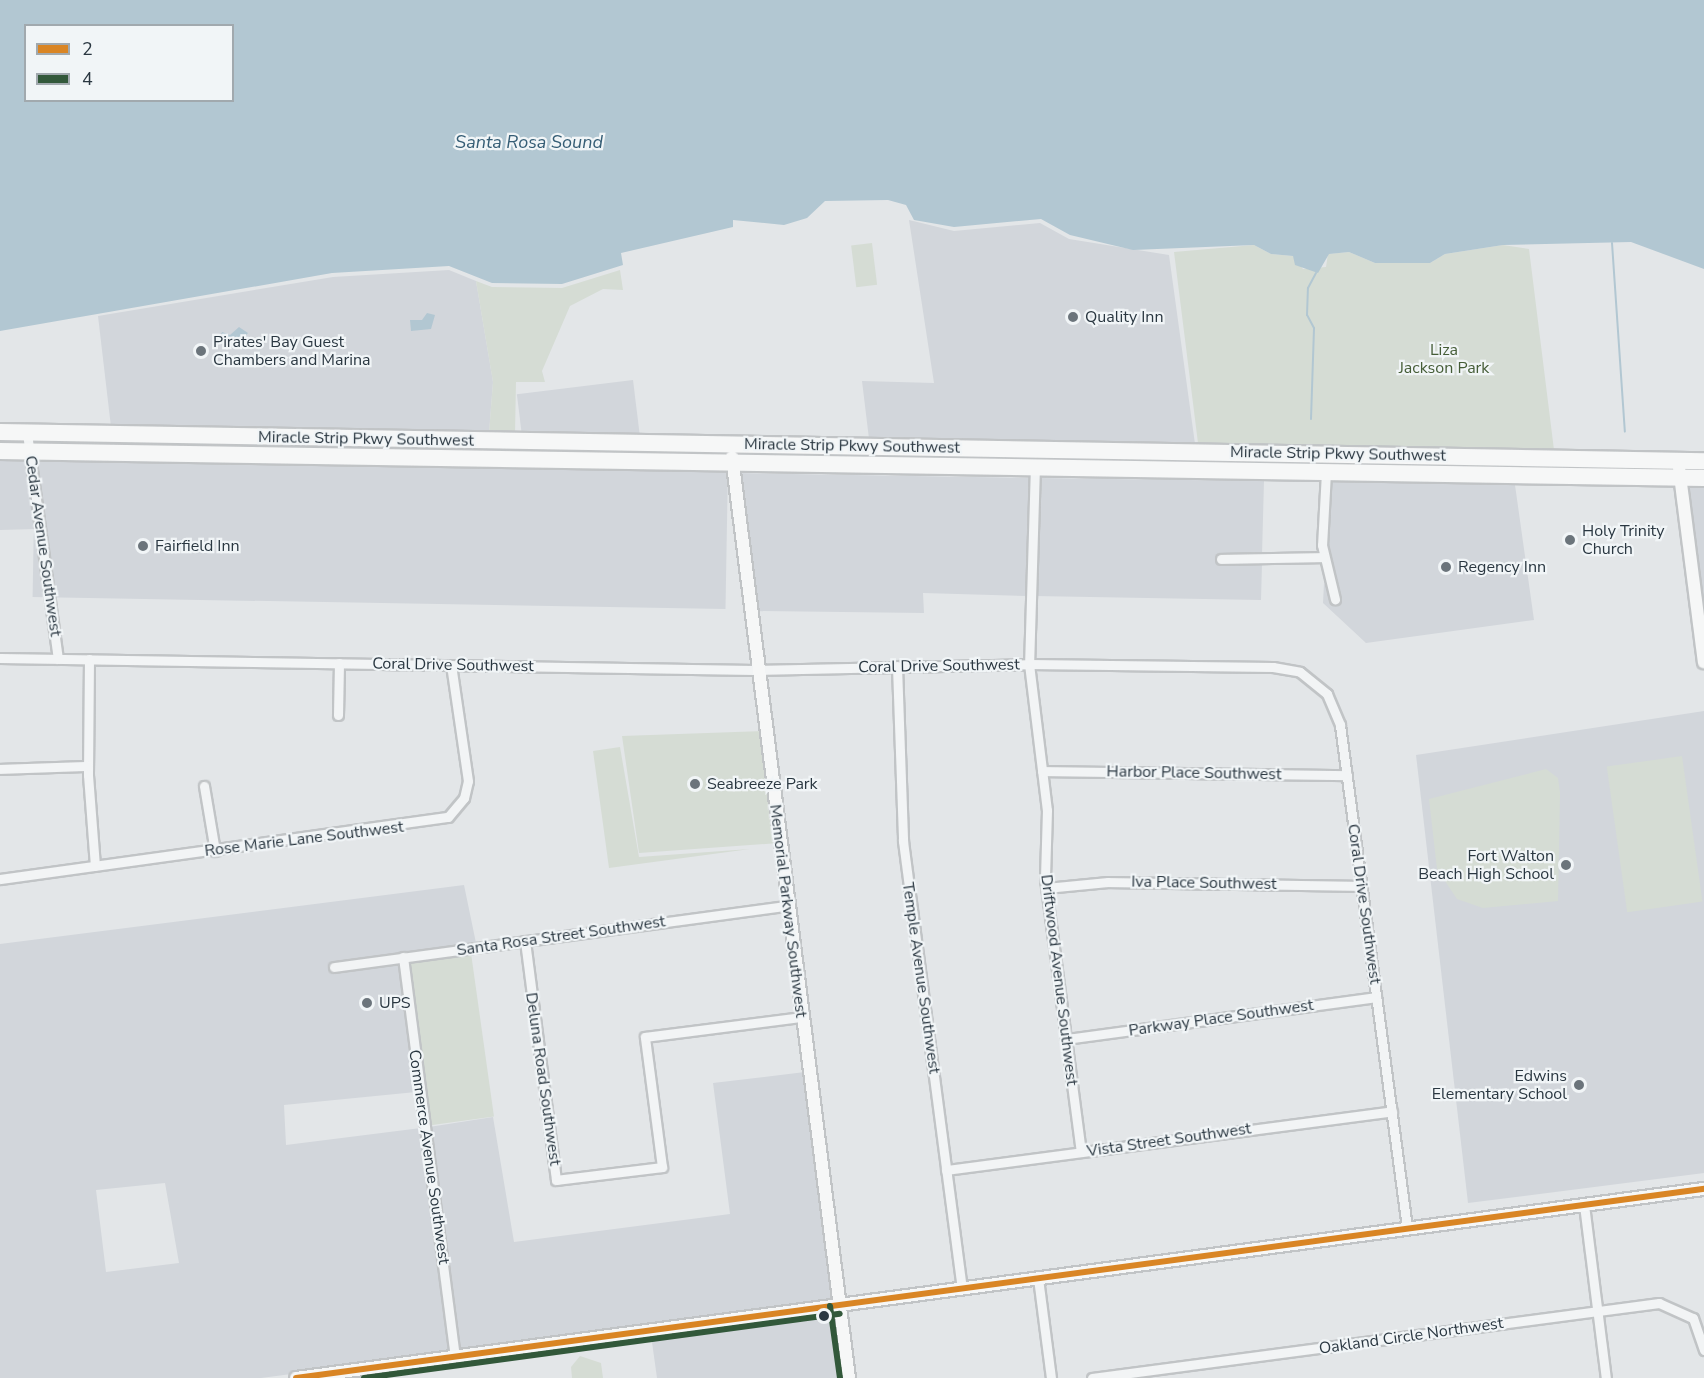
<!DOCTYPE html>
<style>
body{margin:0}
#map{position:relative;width:1704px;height:1378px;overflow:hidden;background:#e3e6e8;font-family:"Nunito Sans",sans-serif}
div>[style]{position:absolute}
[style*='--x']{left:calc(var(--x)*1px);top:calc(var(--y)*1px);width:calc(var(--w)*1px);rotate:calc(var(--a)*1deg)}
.built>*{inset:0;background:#d2d6db;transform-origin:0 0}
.green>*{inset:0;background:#d5dcd4;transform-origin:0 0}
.water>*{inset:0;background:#b2c7d2}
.stream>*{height:2px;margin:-1px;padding:0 1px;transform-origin:1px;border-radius:1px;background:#b2c7d2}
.roads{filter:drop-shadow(2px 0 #c1c4c6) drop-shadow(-2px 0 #c1c4c6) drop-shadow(0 2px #c1c4c6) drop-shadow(0 -2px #c1c4c6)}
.street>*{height:9px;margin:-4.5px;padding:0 4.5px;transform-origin:4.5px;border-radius:4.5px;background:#f2f4f5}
.secondary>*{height:12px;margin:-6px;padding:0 6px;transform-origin:6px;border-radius:6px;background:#f6f7f7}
.highway>*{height:16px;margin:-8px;padding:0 8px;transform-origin:8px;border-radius:8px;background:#f6f7f7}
.bus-1>*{height:6px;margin:-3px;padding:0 3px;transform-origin:3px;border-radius:3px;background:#d98524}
.bus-2>*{height:6px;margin:-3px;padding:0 3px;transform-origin:3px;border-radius:3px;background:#32583a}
.dots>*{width:16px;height:16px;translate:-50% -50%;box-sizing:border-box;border:3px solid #f1f5f7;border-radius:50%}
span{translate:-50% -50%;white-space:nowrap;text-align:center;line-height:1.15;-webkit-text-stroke:4.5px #f1f5f7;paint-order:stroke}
.poi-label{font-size:16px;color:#2a3741}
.left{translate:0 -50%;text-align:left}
.right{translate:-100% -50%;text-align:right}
.park-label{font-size:16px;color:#455d37}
.street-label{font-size:16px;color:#2a3741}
.water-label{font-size:18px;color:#355d75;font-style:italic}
.legend{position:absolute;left:24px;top:24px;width:210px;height:78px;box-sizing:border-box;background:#f1f5f7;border:2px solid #a1a9ae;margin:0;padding:8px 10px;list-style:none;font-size:18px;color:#2a3741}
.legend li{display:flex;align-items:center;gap:12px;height:30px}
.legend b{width:30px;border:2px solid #a1a9ae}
</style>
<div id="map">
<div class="built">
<div style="clip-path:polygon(909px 220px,954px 231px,1040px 223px,1069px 239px,1169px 255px,1195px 444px,869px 439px,862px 381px,934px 383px)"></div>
<div style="clip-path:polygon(449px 270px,476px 281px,493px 382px,489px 433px,111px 427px,98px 316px,333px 277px)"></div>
<div style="left:633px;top:380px;width:56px;height:117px;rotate:83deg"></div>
<div style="clip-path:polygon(0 458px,27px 459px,36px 529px,0 530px)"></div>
<div style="left:35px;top:459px;width:693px;height:138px;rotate:1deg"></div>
<div style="clip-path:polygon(736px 473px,1030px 478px,1026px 596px,923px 593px,924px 613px,752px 611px)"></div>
<div style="clip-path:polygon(1038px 478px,1264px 481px,1262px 555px,1217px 554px,1218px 563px,1262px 564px,1261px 600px,1034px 596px)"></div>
<div style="clip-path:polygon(1330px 482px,1515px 485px,1534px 620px,1366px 643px,1323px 603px,1324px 583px,1335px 605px,1341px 599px,1326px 542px)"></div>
<div style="clip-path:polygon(1685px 488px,1704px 488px,1704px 600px,1700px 600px)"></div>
<div style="clip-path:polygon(1704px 711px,1704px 1173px,1468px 1203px,1416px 755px)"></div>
<div style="clip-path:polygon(evenodd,464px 885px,476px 943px,329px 963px,331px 972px,399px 962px,416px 1092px,284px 1105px,286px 1145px,421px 1128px,451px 1353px,261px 1378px,0 1378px,0 944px,464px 885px,165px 1183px,179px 1263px,106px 1272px,96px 1190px,165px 1183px)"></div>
<div style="clip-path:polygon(805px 1072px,834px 1301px,459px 1352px,429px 1127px,493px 1117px,514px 1242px,730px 1214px,713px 1083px)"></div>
<div style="clip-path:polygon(836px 1310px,845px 1378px,657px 1378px,651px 1335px)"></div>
</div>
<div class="green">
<div style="left:872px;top:243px;width:42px;height:21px;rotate:83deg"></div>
<div style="clip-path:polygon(1254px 245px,1271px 254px,1293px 256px,1303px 269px,1326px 267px,1328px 254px,1349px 252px,1375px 263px,1430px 263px,1445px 254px,1503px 245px,1529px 249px,1555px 458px,1199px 451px,1174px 252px)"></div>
<div style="clip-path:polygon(620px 270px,623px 290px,603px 289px,570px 306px,542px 371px,545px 382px,516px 382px,515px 434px,489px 433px,493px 382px,476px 281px,492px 287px,562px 288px)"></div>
<div style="clip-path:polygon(765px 731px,779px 843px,639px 853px,622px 736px)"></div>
<div style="clip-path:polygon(620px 747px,639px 857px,750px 849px,609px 868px,593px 751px)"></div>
<div style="left:1682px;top:756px;width:147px;height:76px;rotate:82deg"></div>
<div style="clip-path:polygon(1546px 769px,1558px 778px,1560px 793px,1558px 901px,1483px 908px,1457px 899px,1437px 869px,1429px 799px)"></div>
<div style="left:471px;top:953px;width:165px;height:64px;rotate:82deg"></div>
<div style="clip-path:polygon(580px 1356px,601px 1363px,603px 1378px,572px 1378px,571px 1367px)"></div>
</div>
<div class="water">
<div style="clip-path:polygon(evenodd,0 0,1704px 0,1704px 269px,1631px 242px,1503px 245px,1445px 254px,1430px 263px,1375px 263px,1349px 252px,1329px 254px,1318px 273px,1295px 265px,1293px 256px,1271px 254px,1254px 245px,1133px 250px,1070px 235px,1041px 219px,954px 227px,914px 220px,906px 205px,888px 200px,825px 201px,807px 218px,784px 225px,733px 220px,733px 227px,621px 253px,623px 265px,562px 284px,492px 283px,449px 266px,332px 273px,0 331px,0 0,26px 26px,232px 26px,232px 100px,26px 100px,26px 26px)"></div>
<div style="clip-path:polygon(427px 313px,435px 315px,431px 329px,411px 331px,410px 320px,422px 320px)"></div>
<div style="clip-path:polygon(239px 327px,248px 333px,238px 345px,219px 340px,222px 332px,230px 335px)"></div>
</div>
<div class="stream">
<div style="--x:1612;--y:243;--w:189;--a:86.1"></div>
<div style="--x:1311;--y:419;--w:91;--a:-88.1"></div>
<div style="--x:1314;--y:328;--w:15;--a:-118"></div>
<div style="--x:1307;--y:315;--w:27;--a:-88"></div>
<div style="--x:1308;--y:288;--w:17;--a:-62"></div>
</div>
<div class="roads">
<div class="street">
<div style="--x:27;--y:433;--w:228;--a:82.2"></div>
<div style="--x:1035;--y:465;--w:199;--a:91.7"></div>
<div style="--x:1029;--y:664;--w:147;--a:83"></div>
<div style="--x:1047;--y:810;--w:69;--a:91.7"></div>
<div style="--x:1045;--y:879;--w:275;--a:82.5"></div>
<div style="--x:1326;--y:472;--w:73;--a:93.1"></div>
<div style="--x:1322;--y:545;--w:56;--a:76.5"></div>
<div style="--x:1221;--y:559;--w:103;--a:-1.1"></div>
<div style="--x:0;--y:658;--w:754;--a:0.91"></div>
<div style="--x:754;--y:670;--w:275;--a:-1.2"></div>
<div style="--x:1029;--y:664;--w:244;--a:0.7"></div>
<div style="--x:1273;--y:667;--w:27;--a:10"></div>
<div style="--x:1300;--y:672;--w:35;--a:39"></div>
<div style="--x:1327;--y:694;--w:34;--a:67"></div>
<div style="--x:1340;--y:725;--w:507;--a:82.41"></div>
<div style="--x:89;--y:659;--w:116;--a:90.5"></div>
<div style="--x:88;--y:775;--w:91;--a:85.6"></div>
<div style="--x:897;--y:666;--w:175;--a:88"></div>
<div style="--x:903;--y:841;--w:451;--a:82.5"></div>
<div style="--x:338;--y:715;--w:52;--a:-88.9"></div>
<div style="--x:0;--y:769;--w:88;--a:-2"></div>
<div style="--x:1042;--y:771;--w:305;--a:0.8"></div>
<div style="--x:204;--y:786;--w:66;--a:80.4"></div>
<div style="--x:0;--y:879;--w:452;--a:-7.9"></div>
<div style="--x:448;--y:817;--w:25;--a:-50"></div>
<div style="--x:464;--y:798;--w:17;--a:-77"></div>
<div style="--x:468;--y:781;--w:117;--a:-98.3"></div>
<div style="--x:1046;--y:888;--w:62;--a:-5.5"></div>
<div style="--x:1108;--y:882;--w:254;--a:0.9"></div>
<div style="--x:525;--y:941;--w:241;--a:82.6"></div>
<div style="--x:556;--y:1180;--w:107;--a:-7"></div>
<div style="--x:662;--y:1167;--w:131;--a:-97.5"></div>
<div style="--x:645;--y:1037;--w:158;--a:-7.3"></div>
<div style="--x:403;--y:957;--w:403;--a:82.6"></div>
<div style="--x:334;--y:967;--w:457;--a:-7.7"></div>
<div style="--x:1066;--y:1039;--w:313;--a:-7.7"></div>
<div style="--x:946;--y:1170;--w:450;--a:-7.5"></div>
<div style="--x:1584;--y:1205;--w:174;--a:82.8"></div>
<div style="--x:1038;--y:1278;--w:101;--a:82.6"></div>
<div style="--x:1092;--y:1378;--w:572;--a:-7.54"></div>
<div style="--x:1659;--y:1303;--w:37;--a:24"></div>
<div style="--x:1693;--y:1318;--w:34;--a:71"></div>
</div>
<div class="secondary">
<div style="--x:732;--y:457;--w:928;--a:82.76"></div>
<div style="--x:1678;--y:460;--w:204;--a:82.7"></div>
<div style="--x:296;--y:1378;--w:1421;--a:-7.65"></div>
</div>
<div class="highway">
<div style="--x:0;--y:432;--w:1704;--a:0.98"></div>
<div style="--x:0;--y:451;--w:1704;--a:0.91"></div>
</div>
</div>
<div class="bus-1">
<div style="--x:296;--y:1378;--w:1421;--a:-7.65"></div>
</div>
<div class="bus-2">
<div style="--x:830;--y:1306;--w:73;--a:82.1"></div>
<div style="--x:364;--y:1378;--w:480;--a:-7.7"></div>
</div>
<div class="dots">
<div style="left:1073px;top:317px;background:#6b747b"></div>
<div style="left:201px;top:351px;background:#6b747b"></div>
<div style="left:1570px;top:540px;background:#6b747b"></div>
<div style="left:143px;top:546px;background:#6b747b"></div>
<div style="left:1446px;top:567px;background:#6b747b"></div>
<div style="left:695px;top:784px;background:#6b747b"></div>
<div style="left:1566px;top:865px;background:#6b747b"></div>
<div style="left:367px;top:1003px;background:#6b747b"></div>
<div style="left:1579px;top:1085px;background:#6b747b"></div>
<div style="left:824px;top:1316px;background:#2a3741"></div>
</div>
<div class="poi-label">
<span class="left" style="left:1085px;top:317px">Quality Inn</span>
<span class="left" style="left:213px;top:351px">Pirates' Bay Guest<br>Chambers and Marina</span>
<span class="left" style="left:1582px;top:540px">Holy Trinity<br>Church</span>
<span class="left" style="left:155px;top:546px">Fairfield Inn</span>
<span class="left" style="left:1458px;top:567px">Regency Inn</span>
<span class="left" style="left:707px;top:784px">Seabreeze Park</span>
<span class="right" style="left:1554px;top:865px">Fort Walton<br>Beach High School</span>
<span class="left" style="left:379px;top:1003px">UPS</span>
<span class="right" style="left:1567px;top:1085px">Edwins<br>Elementary School</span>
</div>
<div class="park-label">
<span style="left:1444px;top:359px">Liza<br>Jackson Park</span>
</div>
<div class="street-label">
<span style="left:366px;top:439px;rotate:1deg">Miracle Strip Pkwy Southwest</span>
<span style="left:852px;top:446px;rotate:1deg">Miracle Strip Pkwy Southwest</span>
<span style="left:1338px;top:454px;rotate:1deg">Miracle Strip Pkwy Southwest</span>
<span style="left:43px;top:546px;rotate:82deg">Cedar Avenue Southwest</span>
<span style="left:453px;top:665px;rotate:1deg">Coral Drive Southwest</span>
<span style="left:939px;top:666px;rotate:-1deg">Coral Drive Southwest</span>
<span style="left:1194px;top:773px;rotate:1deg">Harbor Place Southwest</span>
<span style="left:304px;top:839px;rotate:-7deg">Rose Marie Lane Southwest</span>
<span style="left:1204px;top:883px;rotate:1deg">Iva Place Southwest</span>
<span style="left:1364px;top:904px;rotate:82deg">Coral Drive Southwest</span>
<span style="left:788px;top:911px;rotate:83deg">Memorial Parkway Southwest</span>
<span style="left:561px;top:936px;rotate:-8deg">Santa Rosa Street Southwest</span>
<span style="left:921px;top:978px;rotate:82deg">Temple Avenue Southwest</span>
<span style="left:1059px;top:980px;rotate:83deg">Driftwood Avenue Southwest</span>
<span style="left:1221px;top:1018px;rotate:-8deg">Parkway Place Southwest</span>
<span style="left:543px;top:1079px;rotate:82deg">Deluna Road Southwest</span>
<span style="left:1169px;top:1140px;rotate:-8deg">Vista Street Southwest</span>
<span style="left:429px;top:1157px;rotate:82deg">Commerce Avenue Southwest</span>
<span style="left:1411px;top:1336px;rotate:-8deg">Oakland Circle Northwest</span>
</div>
<div class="water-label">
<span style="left:529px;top:142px">Santa Rosa Sound</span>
</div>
<ul class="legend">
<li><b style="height:8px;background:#d98524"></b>2</li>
<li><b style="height:8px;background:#32583a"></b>4</li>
</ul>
</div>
